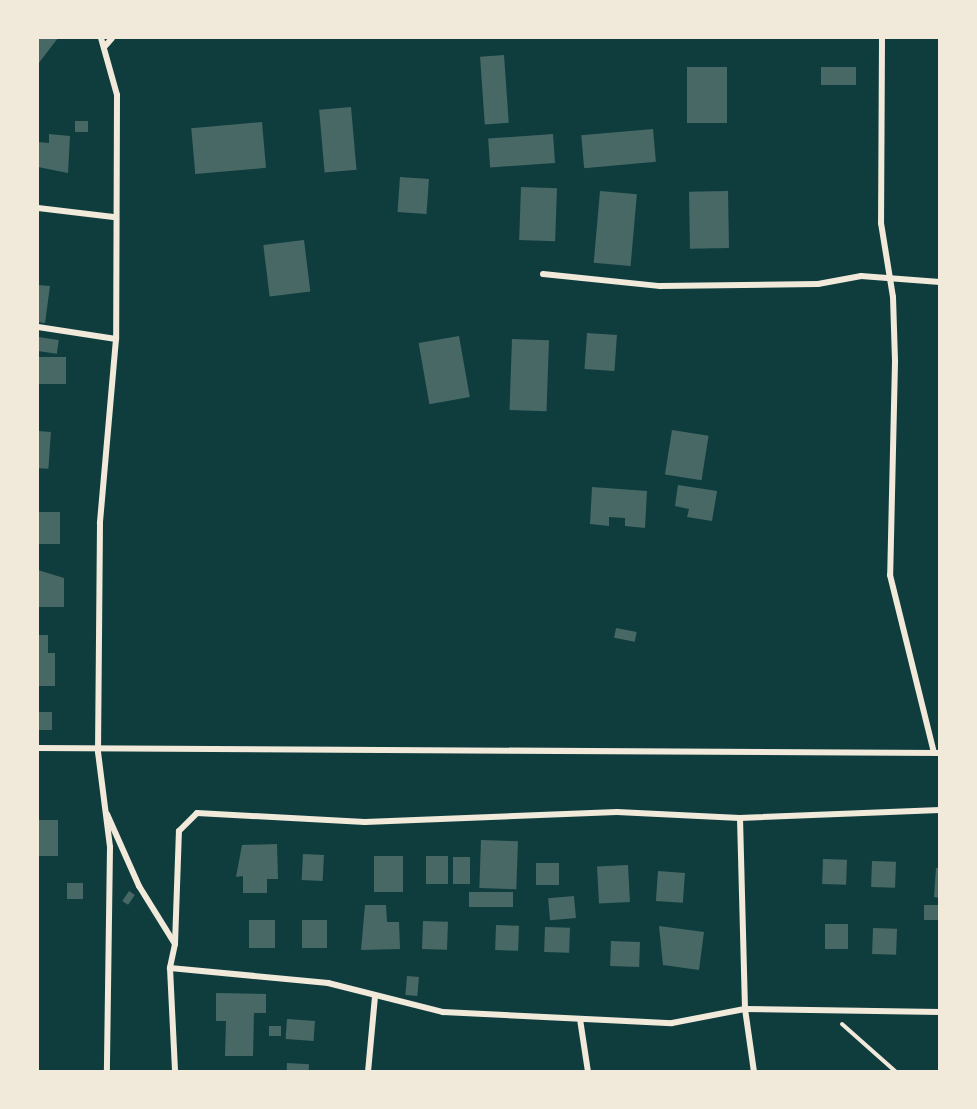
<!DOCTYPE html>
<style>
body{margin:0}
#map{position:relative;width:977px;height:1109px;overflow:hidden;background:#0f3d3e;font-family:"Golos Text",sans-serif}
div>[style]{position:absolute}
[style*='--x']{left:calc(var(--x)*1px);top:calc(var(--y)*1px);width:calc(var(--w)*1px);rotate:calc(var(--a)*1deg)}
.building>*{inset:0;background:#486865;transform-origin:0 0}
.path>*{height:4px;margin:-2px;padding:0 2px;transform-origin:2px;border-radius:2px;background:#f1e9da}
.minor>*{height:6px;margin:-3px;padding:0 3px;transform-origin:3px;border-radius:3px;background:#f1e9da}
span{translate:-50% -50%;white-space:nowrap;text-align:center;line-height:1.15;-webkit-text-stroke:4.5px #f1e9da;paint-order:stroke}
.frame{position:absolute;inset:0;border:39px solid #f1e9da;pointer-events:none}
</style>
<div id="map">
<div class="building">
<div style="clip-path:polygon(38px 38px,58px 38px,38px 64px)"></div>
<div style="left:504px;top:55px;width:68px;height:24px;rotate:86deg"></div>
<div style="left:687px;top:67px;width:40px;height:56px"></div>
<div style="left:821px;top:67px;width:35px;height:18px"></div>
<div style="left:351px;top:107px;width:63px;height:32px;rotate:85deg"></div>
<div style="left:75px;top:121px;width:13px;height:11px"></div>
<div style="left:262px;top:122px;width:46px;height:71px;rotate:85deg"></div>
<div style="left:653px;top:129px;width:33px;height:72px;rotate:85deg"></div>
<div style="clip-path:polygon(49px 134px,70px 136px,68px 173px,38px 167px,38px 142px,49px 143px)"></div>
<div style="left:553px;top:134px;width:29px;height:65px;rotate:86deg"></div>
<div style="left:400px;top:177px;width:29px;height:35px;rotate:4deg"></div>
<div style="left:521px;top:187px;width:36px;height:53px;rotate:2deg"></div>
<div style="left:600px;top:191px;width:37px;height:72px;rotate:5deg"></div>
<div style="left:728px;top:191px;width:57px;height:39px;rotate:89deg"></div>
<div style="left:304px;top:240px;width:52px;height:41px;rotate:83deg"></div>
<div style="clip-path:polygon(38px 285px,50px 286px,45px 323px,38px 322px)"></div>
<div style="left:587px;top:333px;width:30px;height:36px;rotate:4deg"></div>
<div style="left:459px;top:336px;width:62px;height:41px;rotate:80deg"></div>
<div style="left:38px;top:337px;width:21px;height:14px;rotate:8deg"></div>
<div style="left:512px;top:339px;width:37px;height:71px;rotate:2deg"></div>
<div style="left:38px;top:357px;width:28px;height:27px"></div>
<div style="left:672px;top:430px;width:37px;height:45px;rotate:9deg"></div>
<div style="left:38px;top:431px;width:13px;height:37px;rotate:4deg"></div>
<div style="clip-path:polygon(678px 485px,717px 491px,712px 521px,687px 517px,689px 509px,675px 506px)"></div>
<div style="clip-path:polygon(592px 487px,647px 491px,645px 528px,625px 526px,625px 518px,609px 517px,609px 526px,590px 524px)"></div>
<div style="left:38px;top:512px;width:22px;height:32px"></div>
<div style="clip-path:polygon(38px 570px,64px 578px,64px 607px,38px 607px)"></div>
<div style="left:616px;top:628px;width:21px;height:10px;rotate:11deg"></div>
<div style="clip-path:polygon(38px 635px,48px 635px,48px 653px,55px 653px,55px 686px,38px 686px)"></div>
<div style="left:39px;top:712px;width:13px;height:18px"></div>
<div style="left:38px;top:820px;width:20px;height:36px"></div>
<div style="left:481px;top:840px;width:37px;height:48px;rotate:2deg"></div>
<div style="clip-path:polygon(277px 844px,278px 879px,267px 879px,267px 893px,243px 893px,243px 876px,236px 877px,242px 845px)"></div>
<div style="left:303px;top:854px;width:21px;height:26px;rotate:3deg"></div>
<div style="left:374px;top:856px;width:29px;height:36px"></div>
<div style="left:426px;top:856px;width:22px;height:28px"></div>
<div style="left:453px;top:857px;width:17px;height:27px"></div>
<div style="left:823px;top:859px;width:24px;height:25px;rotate:2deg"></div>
<div style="left:872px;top:861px;width:24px;height:26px;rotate:2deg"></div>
<div style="left:536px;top:863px;width:23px;height:22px"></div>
<div style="left:628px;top:865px;width:37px;height:31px;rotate:87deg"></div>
<div style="clip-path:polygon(936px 868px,940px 868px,940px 898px,934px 897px)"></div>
<div style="left:658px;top:871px;width:27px;height:30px;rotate:4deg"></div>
<div style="left:67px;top:883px;width:16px;height:16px"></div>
<div style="left:129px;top:891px;width:7px;height:12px;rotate:34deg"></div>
<div style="left:469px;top:892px;width:44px;height:15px"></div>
<div style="left:574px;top:896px;width:22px;height:26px;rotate:85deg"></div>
<div style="clip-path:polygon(365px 905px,386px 905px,387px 922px,399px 922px,400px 949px,361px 950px)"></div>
<div style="left:924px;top:905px;width:16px;height:15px"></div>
<div style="left:249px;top:920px;width:26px;height:28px"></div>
<div style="left:302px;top:920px;width:25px;height:28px"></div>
<div style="left:423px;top:921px;width:25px;height:28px;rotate:2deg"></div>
<div style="left:825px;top:924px;width:23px;height:25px"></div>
<div style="left:496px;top:925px;width:23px;height:25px;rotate:2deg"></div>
<div style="clip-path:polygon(659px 926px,704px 932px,699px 970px,663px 965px)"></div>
<div style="left:545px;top:927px;width:25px;height:25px;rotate:2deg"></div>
<div style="left:873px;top:928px;width:24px;height:26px;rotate:2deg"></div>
<div style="left:611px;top:941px;width:29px;height:25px;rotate:2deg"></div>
<div style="left:407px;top:976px;width:12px;height:19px;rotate:5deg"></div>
<div style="clip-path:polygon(216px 993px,266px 994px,266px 1013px,254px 1013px,253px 1056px,225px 1056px,226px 1021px,216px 1021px)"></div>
<div style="left:287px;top:1019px;width:28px;height:20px;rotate:4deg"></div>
<div style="left:269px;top:1026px;width:12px;height:10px"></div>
<div style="left:287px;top:1063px;width:22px;height:9px;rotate:3deg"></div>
</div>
<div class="path">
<div style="--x:842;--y:1024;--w:72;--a:41.6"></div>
</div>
<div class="minor">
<div style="--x:101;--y:38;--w:59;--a:74.3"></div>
<div style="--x:117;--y:95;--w:244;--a:90.2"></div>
<div style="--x:116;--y:339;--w:185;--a:95"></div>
<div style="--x:100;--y:523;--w:229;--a:90.5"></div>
<div style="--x:98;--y:752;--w:96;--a:82.8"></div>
<div style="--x:110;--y:847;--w:225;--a:90.8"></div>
<div style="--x:882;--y:38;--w:185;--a:90.3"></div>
<div style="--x:881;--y:223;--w:75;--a:80.8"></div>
<div style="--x:893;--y:297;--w:65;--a:88.2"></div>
<div style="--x:895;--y:362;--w:213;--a:91.3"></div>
<div style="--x:890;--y:575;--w:183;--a:76.1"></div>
<div style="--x:106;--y:45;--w:9;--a:-49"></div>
<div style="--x:38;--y:208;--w:76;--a:6.8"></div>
<div style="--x:543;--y:274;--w:118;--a:5.9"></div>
<div style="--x:660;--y:286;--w:158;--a:-0.7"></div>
<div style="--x:818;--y:284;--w:44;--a:-10.5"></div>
<div style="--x:861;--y:276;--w:79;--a:4.3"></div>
<div style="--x:38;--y:327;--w:79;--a:8.7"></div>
<div style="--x:38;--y:748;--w:902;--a:0.32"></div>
<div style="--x:107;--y:814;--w:79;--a:66"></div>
<div style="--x:139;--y:886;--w:68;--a:58.2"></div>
<div style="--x:175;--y:944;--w:25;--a:102"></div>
<div style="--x:170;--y:968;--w:104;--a:87.2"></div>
<div style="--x:175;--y:944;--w:113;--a:-88"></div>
<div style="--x:179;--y:831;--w:25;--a:-45"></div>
<div style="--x:197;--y:813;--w:168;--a:3.1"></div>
<div style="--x:365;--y:822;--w:252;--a:-2.3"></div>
<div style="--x:617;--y:812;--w:123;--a:2.8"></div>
<div style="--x:170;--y:968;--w:159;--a:5.4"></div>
<div style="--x:328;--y:983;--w:119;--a:14.2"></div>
<div style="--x:443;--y:1012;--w:229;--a:2.8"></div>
<div style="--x:672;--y:1023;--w:74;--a:-10.9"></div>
<div style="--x:745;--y:1009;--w:195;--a:0.9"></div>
<div style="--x:580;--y:1019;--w:54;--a:81.4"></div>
<div style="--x:368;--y:1072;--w:75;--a:-84.7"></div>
<div style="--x:754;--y:1072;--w:64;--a:-98.1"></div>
<div style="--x:745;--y:1009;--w:191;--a:-91.5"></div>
<div style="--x:740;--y:818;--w:200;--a:-2.3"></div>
</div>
<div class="frame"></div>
</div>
